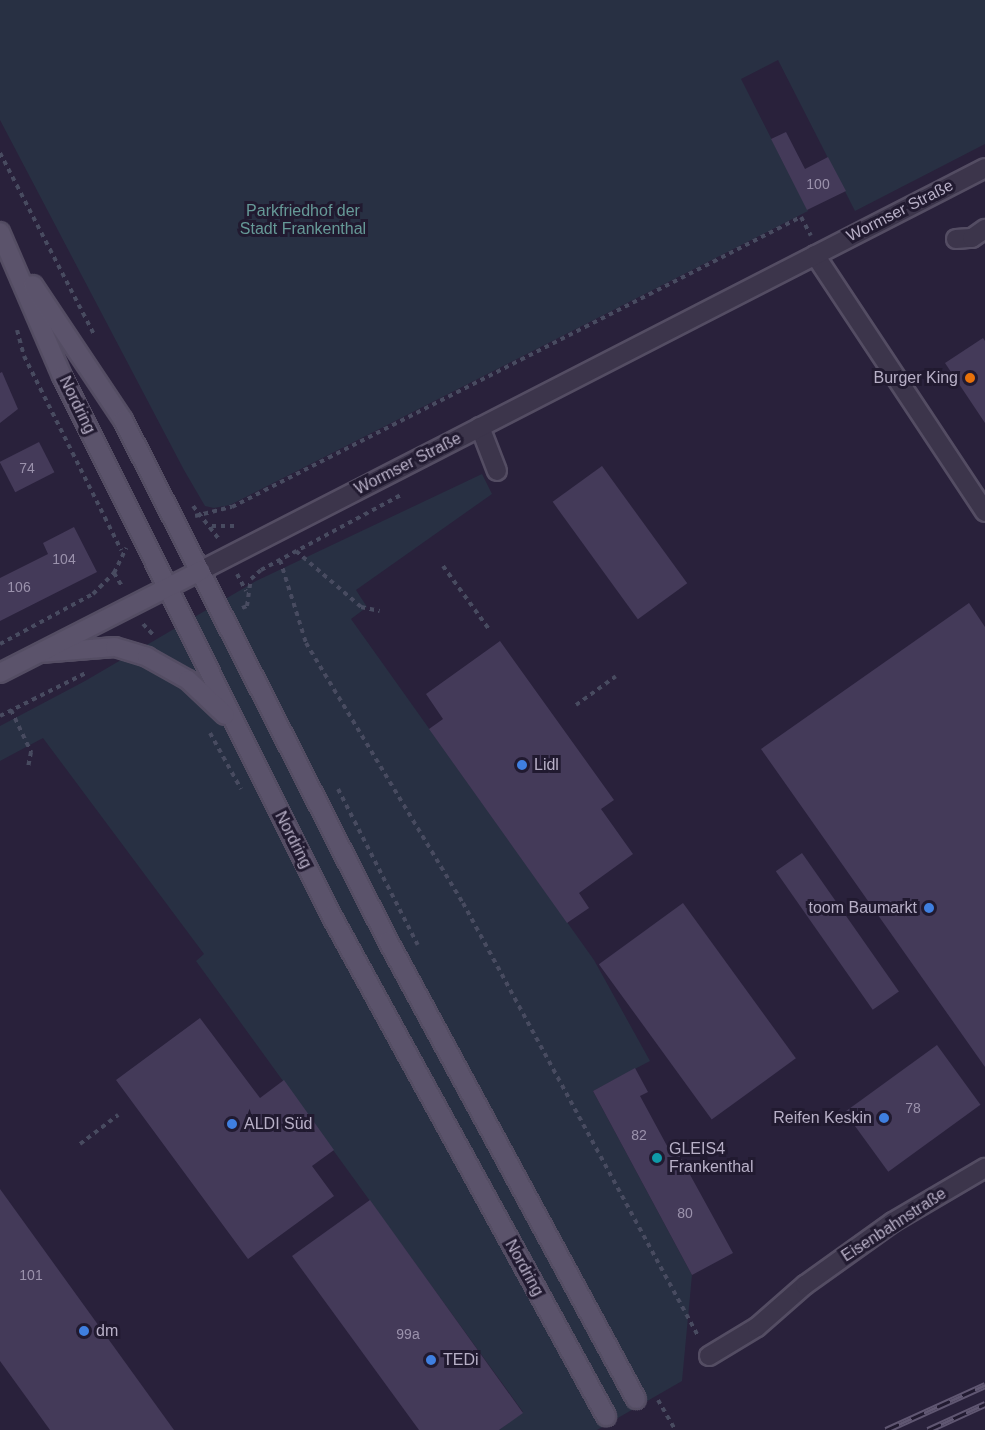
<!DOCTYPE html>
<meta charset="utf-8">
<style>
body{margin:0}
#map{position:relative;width:985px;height:1430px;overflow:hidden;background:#29213b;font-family:Helvetica,sans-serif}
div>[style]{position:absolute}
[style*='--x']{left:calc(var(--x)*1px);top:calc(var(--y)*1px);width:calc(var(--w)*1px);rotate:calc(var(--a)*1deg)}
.green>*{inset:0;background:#283043}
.building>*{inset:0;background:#443a59;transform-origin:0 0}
.path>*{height:4px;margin-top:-2px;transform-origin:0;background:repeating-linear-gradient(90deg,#484b60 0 4.5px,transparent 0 9px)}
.roads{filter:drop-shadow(2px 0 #544d63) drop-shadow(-2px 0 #544d63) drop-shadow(0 2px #544d63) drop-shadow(0 -2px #544d63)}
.minor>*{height:18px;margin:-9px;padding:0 9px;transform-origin:9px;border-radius:9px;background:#3c354b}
.major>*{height:18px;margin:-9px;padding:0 9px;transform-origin:9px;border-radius:9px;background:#5b536b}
.rail>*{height:7px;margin-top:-3.5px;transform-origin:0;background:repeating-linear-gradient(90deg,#211a30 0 14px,#605772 0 28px);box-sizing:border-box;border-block:2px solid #605772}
.dots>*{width:16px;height:16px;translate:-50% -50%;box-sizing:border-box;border:3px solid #211a30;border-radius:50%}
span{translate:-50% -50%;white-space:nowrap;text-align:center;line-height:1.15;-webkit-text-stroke:6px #211a30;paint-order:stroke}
.number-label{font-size:14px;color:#9b92ac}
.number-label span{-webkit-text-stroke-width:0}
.park-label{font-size:16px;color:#669997}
.street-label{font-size:16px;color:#b8b0c7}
.poi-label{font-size:16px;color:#b8b0c7}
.right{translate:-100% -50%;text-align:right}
.left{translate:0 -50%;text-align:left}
</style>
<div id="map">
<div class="green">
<div style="clip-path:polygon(0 0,985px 0,985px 144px,855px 211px,778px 60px,741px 79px,808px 211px,230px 505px,214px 508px,205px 506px,184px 470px,0 120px)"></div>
<div style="clip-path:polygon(482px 474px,492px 494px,356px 590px,367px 607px,351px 619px,594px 960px,650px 1061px,593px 1091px,692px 1275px,682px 1381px,597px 1430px,499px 1430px,523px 1412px,196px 961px,204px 954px,43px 738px,0 761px,0 726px,85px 681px,256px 581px)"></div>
</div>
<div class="building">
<div style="clip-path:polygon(786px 132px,805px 169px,828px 157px,846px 191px,807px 210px,771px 139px)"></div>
<div style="clip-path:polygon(983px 338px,985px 341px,985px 423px,945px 363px)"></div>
<div style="clip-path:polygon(2px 372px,18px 409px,0 423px,0 373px)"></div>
<div style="left:39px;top:442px;width:34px;height:44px;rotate:63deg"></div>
<div style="left:602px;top:466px;width:145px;height:61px;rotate:54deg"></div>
<div style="clip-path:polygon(74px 527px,97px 572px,0 621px,0 578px,48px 554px,43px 543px)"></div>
<div style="clip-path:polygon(969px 603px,985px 627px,985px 1067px,761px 749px)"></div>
<div style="clip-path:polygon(500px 641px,614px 800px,601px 809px,633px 854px,579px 893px,589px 908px,567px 923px,429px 729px,443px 719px,426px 694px)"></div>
<div style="left:802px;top:853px;width:169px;height:32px;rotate:55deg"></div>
<div style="left:683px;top:903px;width:192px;height:104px;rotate:54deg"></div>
<div style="clip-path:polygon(200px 1018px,260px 1098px,284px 1080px,334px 1150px,312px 1166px,334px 1196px,248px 1259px,116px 1080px)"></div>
<div style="left:937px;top:1045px;width:74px;height:114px;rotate:54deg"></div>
<div style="clip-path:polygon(635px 1068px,648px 1092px,640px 1096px,672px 1155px,677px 1151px,733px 1253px,692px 1275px,593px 1091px)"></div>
<div style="clip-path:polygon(0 1189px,174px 1430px,50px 1430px,0 1361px)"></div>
<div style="clip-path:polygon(370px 1200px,523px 1413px,499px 1430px,419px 1430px,292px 1256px)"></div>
</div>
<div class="path">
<div style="--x:0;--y:153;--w:204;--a:62.6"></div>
<div style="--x:17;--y:330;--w:27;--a:75"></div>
<div style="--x:24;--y:356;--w:217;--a:63.4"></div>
<div style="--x:193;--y:506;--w:41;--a:52"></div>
<div style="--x:195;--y:516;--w:38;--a:-14"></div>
<div style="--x:232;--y:507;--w:639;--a:-27.01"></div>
<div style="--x:801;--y:217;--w:21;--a:62"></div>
<div style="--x:212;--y:526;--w:26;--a:0"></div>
<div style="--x:296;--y:551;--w:86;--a:40.7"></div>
<div style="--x:361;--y:607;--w:19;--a:12"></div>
<div style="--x:280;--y:560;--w:87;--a:72.6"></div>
<div style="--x:306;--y:643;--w:304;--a:58.9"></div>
<div style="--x:463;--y:903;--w:494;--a:61.5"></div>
<div style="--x:443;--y:566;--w:77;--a:54"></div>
<div style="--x:114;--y:573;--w:17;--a:59"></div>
<div style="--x:237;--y:574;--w:19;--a:62"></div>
<div style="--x:242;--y:608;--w:5;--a:-22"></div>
<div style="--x:247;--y:606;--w:27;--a:-82"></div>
<div style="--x:251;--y:579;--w:13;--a:-42"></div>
<div style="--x:261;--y:570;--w:159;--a:-28.2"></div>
<div style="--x:143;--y:624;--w:16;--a:47"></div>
<div style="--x:0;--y:644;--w:106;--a:-28.3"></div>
<div style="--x:93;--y:594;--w:30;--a:-45"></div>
<div style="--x:114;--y:573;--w:28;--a:-64"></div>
<div style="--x:576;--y:705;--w:49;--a:-35.9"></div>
<div style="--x:11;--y:710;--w:47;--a:64.5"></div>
<div style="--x:31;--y:752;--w:15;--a:101"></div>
<div style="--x:0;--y:716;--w:98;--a:-26.6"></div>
<div style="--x:210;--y:733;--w:64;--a:61"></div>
<div style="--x:338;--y:789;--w:175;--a:62.9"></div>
<div style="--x:80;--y:1144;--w:48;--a:-37.3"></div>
<div style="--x:658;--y:1400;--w:34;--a:60"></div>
</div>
<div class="roads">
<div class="minor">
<div style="--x:956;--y:239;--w:16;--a:-4"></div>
<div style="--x:972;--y:238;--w:16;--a:-35"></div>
<div style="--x:815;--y:255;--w:308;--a:56.5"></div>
<div style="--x:480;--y:427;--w:47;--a:68.9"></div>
<div style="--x:200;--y:571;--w:882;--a:-27.17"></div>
<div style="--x:709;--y:1356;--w:56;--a:-31.1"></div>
<div style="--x:757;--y:1327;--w:64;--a:-41.2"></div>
<div style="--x:805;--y:1285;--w:108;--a:-35.6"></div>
<div style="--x:893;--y:1222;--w:107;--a:-30.4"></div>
</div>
<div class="major">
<div style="--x:0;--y:232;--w:157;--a:66.7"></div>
<div style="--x:62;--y:376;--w:602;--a:63.48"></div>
<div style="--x:331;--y:915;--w:572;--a:61.24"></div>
<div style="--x:33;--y:285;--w:162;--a:56.3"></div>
<div style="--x:123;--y:420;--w:585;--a:63.04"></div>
<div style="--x:388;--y:941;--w:521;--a:61.57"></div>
<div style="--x:40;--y:653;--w:75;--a:-4.6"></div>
<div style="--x:115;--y:647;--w:34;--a:17"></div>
<div style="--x:147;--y:657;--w:47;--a:29.3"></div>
<div style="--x:188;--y:680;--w:51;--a:43.4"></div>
<div style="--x:0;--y:673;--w:225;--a:-27"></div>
</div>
</div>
<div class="rail">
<div style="--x:886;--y:1430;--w:109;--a:-24.4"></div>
<div style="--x:928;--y:1430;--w:63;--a:-24.5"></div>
</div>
<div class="dots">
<div style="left:970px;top:378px;background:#e8710a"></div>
<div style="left:522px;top:765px;background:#3f7fe0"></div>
<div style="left:929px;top:908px;background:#3f7fe0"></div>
<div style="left:884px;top:1118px;background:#3f7fe0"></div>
<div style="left:232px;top:1124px;background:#3f7fe0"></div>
<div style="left:657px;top:1158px;background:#0f9aa8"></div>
<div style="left:84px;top:1331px;background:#3f7fe0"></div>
<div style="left:431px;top:1360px;background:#3f7fe0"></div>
</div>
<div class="number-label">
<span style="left:818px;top:184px">100</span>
<span style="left:27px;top:468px">74</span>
<span style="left:64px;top:559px">104</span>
<span style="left:19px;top:587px">106</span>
<span style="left:913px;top:1108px">78</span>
<span style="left:639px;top:1135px">82</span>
<span style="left:685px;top:1213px">80</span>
<span style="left:31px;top:1275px">101</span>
<span style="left:408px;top:1334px">99a</span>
</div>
<div class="park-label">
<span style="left:303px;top:220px">Parkfriedhof der<br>Stadt Frankenthal</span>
</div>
<div class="street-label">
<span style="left:900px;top:211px;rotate:-27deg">Wormser Straße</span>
<span style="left:77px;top:405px;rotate:64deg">Nordring</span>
<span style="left:408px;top:464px;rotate:-27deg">Wormser Straße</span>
<span style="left:293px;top:840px;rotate:63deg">Nordring</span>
<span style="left:894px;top:1225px;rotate:-33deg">Eisenbahnstraße</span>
<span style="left:524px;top:1268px;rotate:61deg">Nordring</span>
</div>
<div class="poi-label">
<span class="right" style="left:958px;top:378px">Burger King</span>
<span class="left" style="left:534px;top:765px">Lidl</span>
<span class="right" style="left:917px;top:908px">toom Baumarkt</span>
<span class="right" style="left:872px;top:1118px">Reifen Keskin</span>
<span class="left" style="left:244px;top:1124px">ALDI Süd</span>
<span class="left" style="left:669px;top:1158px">GLEIS4<br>Frankenthal</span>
<span class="left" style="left:96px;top:1331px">dm</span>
<span class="left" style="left:443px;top:1360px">TEDi</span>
</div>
</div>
